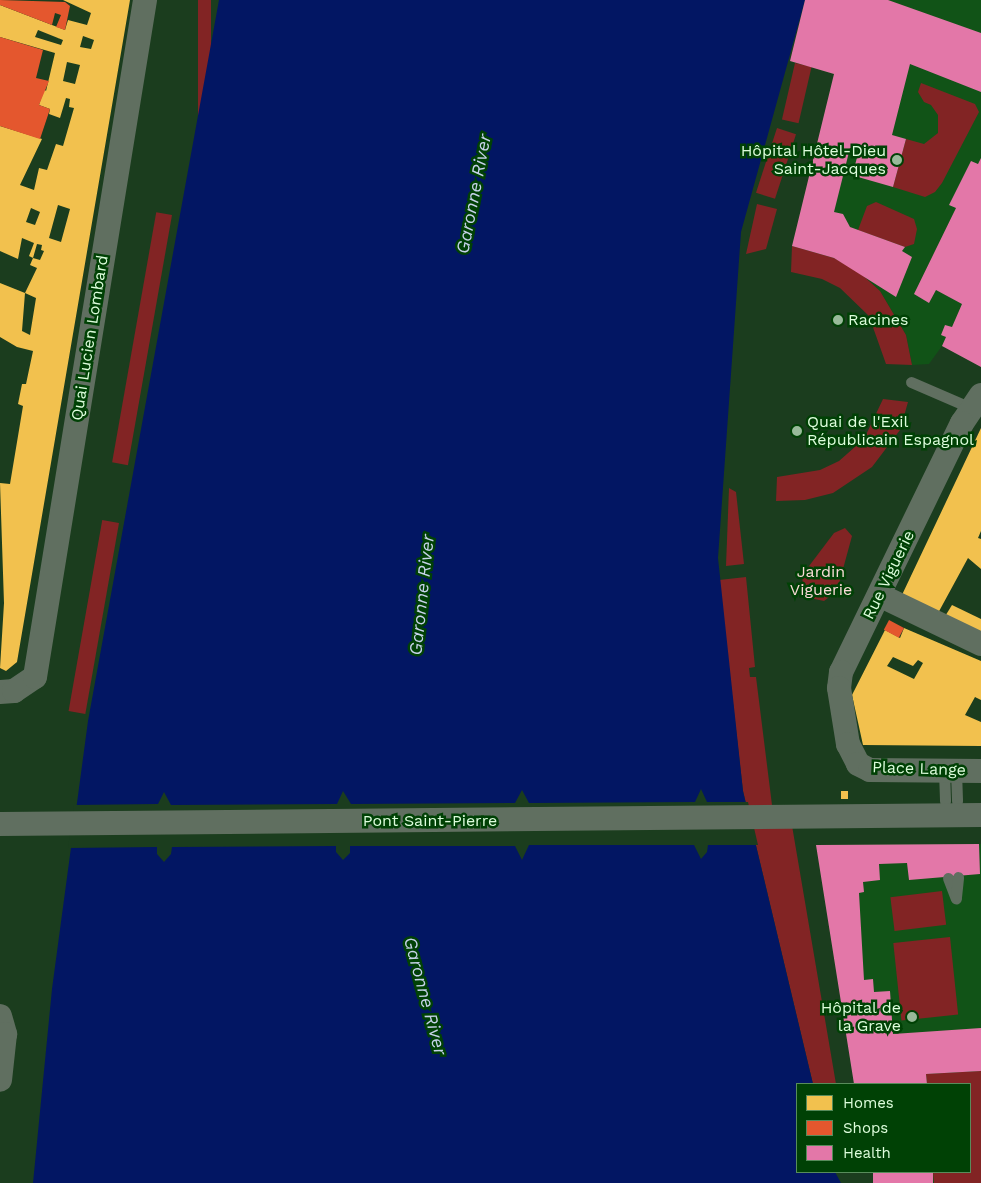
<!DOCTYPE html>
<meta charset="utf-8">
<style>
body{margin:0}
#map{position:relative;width:981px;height:1183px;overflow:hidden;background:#1b3d1e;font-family:"Work Sans",sans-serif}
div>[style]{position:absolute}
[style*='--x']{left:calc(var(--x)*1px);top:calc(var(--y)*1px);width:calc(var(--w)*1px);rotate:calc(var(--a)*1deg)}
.built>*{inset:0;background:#115317}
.green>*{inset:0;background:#822424;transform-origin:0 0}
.water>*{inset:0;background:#021663}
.pier>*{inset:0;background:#1b3d1e}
.homes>*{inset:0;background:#f2c14e;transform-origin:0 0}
.shops>*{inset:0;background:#e4572e;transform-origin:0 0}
.health>*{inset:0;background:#e377a8;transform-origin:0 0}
.lane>*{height:11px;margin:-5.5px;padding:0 5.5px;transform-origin:5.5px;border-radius:5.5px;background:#606f60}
.street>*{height:24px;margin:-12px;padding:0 12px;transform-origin:12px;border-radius:12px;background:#606f60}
.dots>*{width:14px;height:14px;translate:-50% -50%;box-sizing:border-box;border:2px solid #004105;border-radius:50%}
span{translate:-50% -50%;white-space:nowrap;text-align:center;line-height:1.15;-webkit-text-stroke:5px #004105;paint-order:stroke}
.poi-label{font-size:16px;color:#ddfddc}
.right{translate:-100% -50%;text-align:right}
.left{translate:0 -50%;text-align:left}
.street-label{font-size:16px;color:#ddfddc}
.park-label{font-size:16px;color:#fbdbd8}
.water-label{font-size:18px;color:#c6d2ea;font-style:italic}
.legend{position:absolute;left:796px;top:1083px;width:175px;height:90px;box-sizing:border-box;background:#004105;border:1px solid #588c5b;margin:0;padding:6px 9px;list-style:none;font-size:15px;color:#ddfddc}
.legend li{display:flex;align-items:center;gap:10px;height:25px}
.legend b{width:25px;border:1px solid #588c5b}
</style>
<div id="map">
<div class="built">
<div style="clip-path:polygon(805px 0,981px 0,981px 367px,942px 346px,929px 364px,912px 365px,906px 335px,880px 291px,859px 272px,834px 258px,792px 246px,834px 74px,790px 61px)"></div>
<div style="clip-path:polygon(981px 844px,981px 1183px,876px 1183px,873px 1172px,970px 1172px,970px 1084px,854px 1084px,816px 845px)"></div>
</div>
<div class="green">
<div style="left:198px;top:0;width:13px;height:166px"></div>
<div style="left:795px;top:63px;width:17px;height:58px;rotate:13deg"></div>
<div style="clip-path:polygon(921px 83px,975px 104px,979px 112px,942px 183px,935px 192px,925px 197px,893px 187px,906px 139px,924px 144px,938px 133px,938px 115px,931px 105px,924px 102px,918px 92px)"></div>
<div style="left:777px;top:128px;width:20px;height:68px;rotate:18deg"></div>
<div style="clip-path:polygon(876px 202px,914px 219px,917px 229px,914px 244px,905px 247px,858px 230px,867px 206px)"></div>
<div style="clip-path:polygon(757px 204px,777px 209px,766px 249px,746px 254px)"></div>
<div style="left:172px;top:215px;width:254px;height:16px;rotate:100deg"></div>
<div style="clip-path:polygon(792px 246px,834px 258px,859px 272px,880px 291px,906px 335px,912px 365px,886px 364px,869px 316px,840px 288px,822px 279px,791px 272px)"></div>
<div style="clip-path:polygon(883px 399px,908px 402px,900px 430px,872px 467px,833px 493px,805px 500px,776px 501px,777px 477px,820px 470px,839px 461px,864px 439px)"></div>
<div style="clip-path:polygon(729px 488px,736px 492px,744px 564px,726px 566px)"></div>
<div style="left:119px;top:523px;width:194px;height:17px;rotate:100deg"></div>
<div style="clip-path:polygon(845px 528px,852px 536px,837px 591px,824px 601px,810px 598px,802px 588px,803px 574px,834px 533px)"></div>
<div style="clip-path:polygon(746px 577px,755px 667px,749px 668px,750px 677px,756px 677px,772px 805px,789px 808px,836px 1084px,813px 1084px,743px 791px,719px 580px)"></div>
<div style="left:942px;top:891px;width:34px;height:52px;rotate:83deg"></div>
<div style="left:950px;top:937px;width:78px;height:57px;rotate:84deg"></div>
<div style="clip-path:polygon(981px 1071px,981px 1183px,934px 1183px,933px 1172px,970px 1172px,970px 1084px,927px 1084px,926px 1074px)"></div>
</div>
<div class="water">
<div style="clip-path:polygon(219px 0,805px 0,741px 232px,718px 558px,743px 791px,813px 1084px,797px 1084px,797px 1172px,835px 1172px,841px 1183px,33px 1183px,52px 989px,88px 721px)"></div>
</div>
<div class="pier">
<div style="clip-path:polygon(701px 789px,707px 802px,748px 802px,758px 845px,708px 845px,707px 852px,701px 859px,694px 845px,529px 845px,522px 860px,515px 846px,350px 846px,350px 853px,343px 860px,336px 852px,336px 846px,172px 847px,171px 854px,164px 862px,157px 854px,157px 847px,68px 848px,74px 805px,158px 804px,164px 792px,171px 805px,337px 804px,343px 791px,351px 804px,515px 803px,522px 790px,529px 803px,695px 802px)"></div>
</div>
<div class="homes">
<div style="clip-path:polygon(evenodd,63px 0,130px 0,17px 662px,6px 671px,0 668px,4px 603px,0 483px,10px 484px,23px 406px,18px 404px,22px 384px,26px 384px,33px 351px,17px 347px,0 337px,0 283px,25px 293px,37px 268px,30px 265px,33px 258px,40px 260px,44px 251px,41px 250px,42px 245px,37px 244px,33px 258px,29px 256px,34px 243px,22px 238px,18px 259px,0 251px,0 126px,42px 139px,20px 185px,34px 190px,39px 168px,47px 170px,56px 144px,63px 146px,74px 108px,69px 107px,70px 99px,66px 98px,60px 118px,49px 114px,50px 109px,39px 105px,44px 89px,46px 91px,55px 53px,0 37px,0 5px,65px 30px,68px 20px,87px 25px,91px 13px,63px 0,38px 30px,63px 40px,61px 45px,35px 37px,38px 30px,63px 0,83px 36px,94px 40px,91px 49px,80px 47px,83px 36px,63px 0,67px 62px,80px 65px,75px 84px,63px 81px,67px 62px,63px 0,58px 205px,70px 209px,61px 242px,49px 238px,58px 205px,63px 0,31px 208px,40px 212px,35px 225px,26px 222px,31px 208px,63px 0,25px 293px,36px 298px,30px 335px,22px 331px,25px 293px)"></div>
<div style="clip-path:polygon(981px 428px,981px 531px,978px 538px,981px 539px,981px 569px,968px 558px,937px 615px,901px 597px)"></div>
<div style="clip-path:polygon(952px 605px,981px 619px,981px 635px,944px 618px)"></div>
<div style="clip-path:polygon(evenodd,904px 628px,981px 661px,981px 700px,975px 697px,965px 715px,981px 722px,981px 746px,863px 745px,852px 695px,885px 630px,900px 638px,904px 628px,893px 657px,913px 666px,918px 660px,923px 663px,914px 679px,887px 666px,893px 657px)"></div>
<div style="left:848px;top:791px;width:8px;height:7px;rotate:90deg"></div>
</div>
<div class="shops">
<div style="clip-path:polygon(0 0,65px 2px,70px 6px,65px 30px,56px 27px,61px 15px,55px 13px,52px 25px,0 5px)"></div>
<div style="clip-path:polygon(0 37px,43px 50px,36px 78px,49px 81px,39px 105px,50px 109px,40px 139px,0 126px)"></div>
<div style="left:889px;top:620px;width:17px;height:11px;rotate:28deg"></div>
</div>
<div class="health">
<div style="clip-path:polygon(805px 0,888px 0,981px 33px,981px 92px,910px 64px,892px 135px,906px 139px,893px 187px,858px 177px,858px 167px,855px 165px,859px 150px,850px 148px,834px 212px,843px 214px,850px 227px,905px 247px,902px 251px,912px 257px,896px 297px,834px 258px,792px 246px,834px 74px,790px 61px)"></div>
<div style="clip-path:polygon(981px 158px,981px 367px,942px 346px,946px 337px,941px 335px,945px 325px,952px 327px,962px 304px,936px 290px,929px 303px,914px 294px,956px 208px,949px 205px,971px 161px,978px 164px)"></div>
<div style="clip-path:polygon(979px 844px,980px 874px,909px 880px,907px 863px,879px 864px,880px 880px,863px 882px,864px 892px,859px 893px,864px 980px,873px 979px,874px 992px,890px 991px,893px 1034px,981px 1028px,981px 1071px,926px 1074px,927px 1084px,854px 1084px,816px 845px)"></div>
<div style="left:873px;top:1172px;width:60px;height:11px"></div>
</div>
<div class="lane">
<div style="--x:911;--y:382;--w:65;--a:23.4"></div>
<div style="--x:944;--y:771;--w:30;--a:88"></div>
<div style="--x:956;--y:771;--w:30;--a:88"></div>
<div style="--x:948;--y:878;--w:22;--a:69"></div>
<div style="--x:956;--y:897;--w:20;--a:-84"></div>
</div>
<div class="street">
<div style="--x:981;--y:395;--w:34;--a:124"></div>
<div style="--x:962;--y:423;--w:277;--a:115.9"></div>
<div style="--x:841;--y:672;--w:16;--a:97"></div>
<div style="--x:839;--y:688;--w:57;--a:80.9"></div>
<div style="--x:848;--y:744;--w:22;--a:63"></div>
<div style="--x:858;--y:764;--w:13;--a:27"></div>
<div style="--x:870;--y:770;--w:111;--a:0.5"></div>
<div style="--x:879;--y:595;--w:113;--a:25.7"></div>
<div style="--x:0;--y:692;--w:14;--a:-4"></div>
<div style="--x:14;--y:691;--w:25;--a:-34"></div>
<div style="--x:35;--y:677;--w:686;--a:-80.77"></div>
<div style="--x:0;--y:824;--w:981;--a:-0.53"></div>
<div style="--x:0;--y:1016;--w:19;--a:74"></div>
<div style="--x:5;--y:1034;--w:46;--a:96.2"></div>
</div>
<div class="dots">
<div style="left:897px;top:160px;background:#99ba9a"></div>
<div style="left:838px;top:320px;background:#99ba9a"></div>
<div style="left:797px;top:431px;background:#99ba9a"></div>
<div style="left:912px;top:1017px;background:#99ba9a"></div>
</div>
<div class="poi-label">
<span class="right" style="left:886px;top:160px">Hôpital Hôtel-Dieu<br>Saint-Jacques</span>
<span class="left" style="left:848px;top:320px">Racines</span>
<span class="left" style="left:807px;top:431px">Quai de l'Exil<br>Républicain Espagnol</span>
<span class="right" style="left:901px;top:1017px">Hôpital de<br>la Grave</span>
</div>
<div class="street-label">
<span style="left:90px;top:338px;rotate:-81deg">Quai Lucien Lombard</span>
<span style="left:889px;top:575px;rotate:-64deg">Rue Viguerie</span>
<span style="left:919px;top:769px;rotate:2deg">Place Lange</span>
<span style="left:430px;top:821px">Pont Saint-Pierre</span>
</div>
<div class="park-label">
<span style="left:821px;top:581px">Jardin<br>Viguerie</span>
</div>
<div class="water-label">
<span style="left:474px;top:194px;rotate:-79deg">Garonne River</span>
<span style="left:422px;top:595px;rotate:-84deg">Garonne River</span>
<span style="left:425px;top:996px;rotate:75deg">Garonne River</span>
</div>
<ul class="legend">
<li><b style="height:14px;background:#f2c14e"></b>Homes</li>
<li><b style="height:14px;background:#e4572e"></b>Shops</li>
<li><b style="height:14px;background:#e377a8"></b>Health</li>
</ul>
</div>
